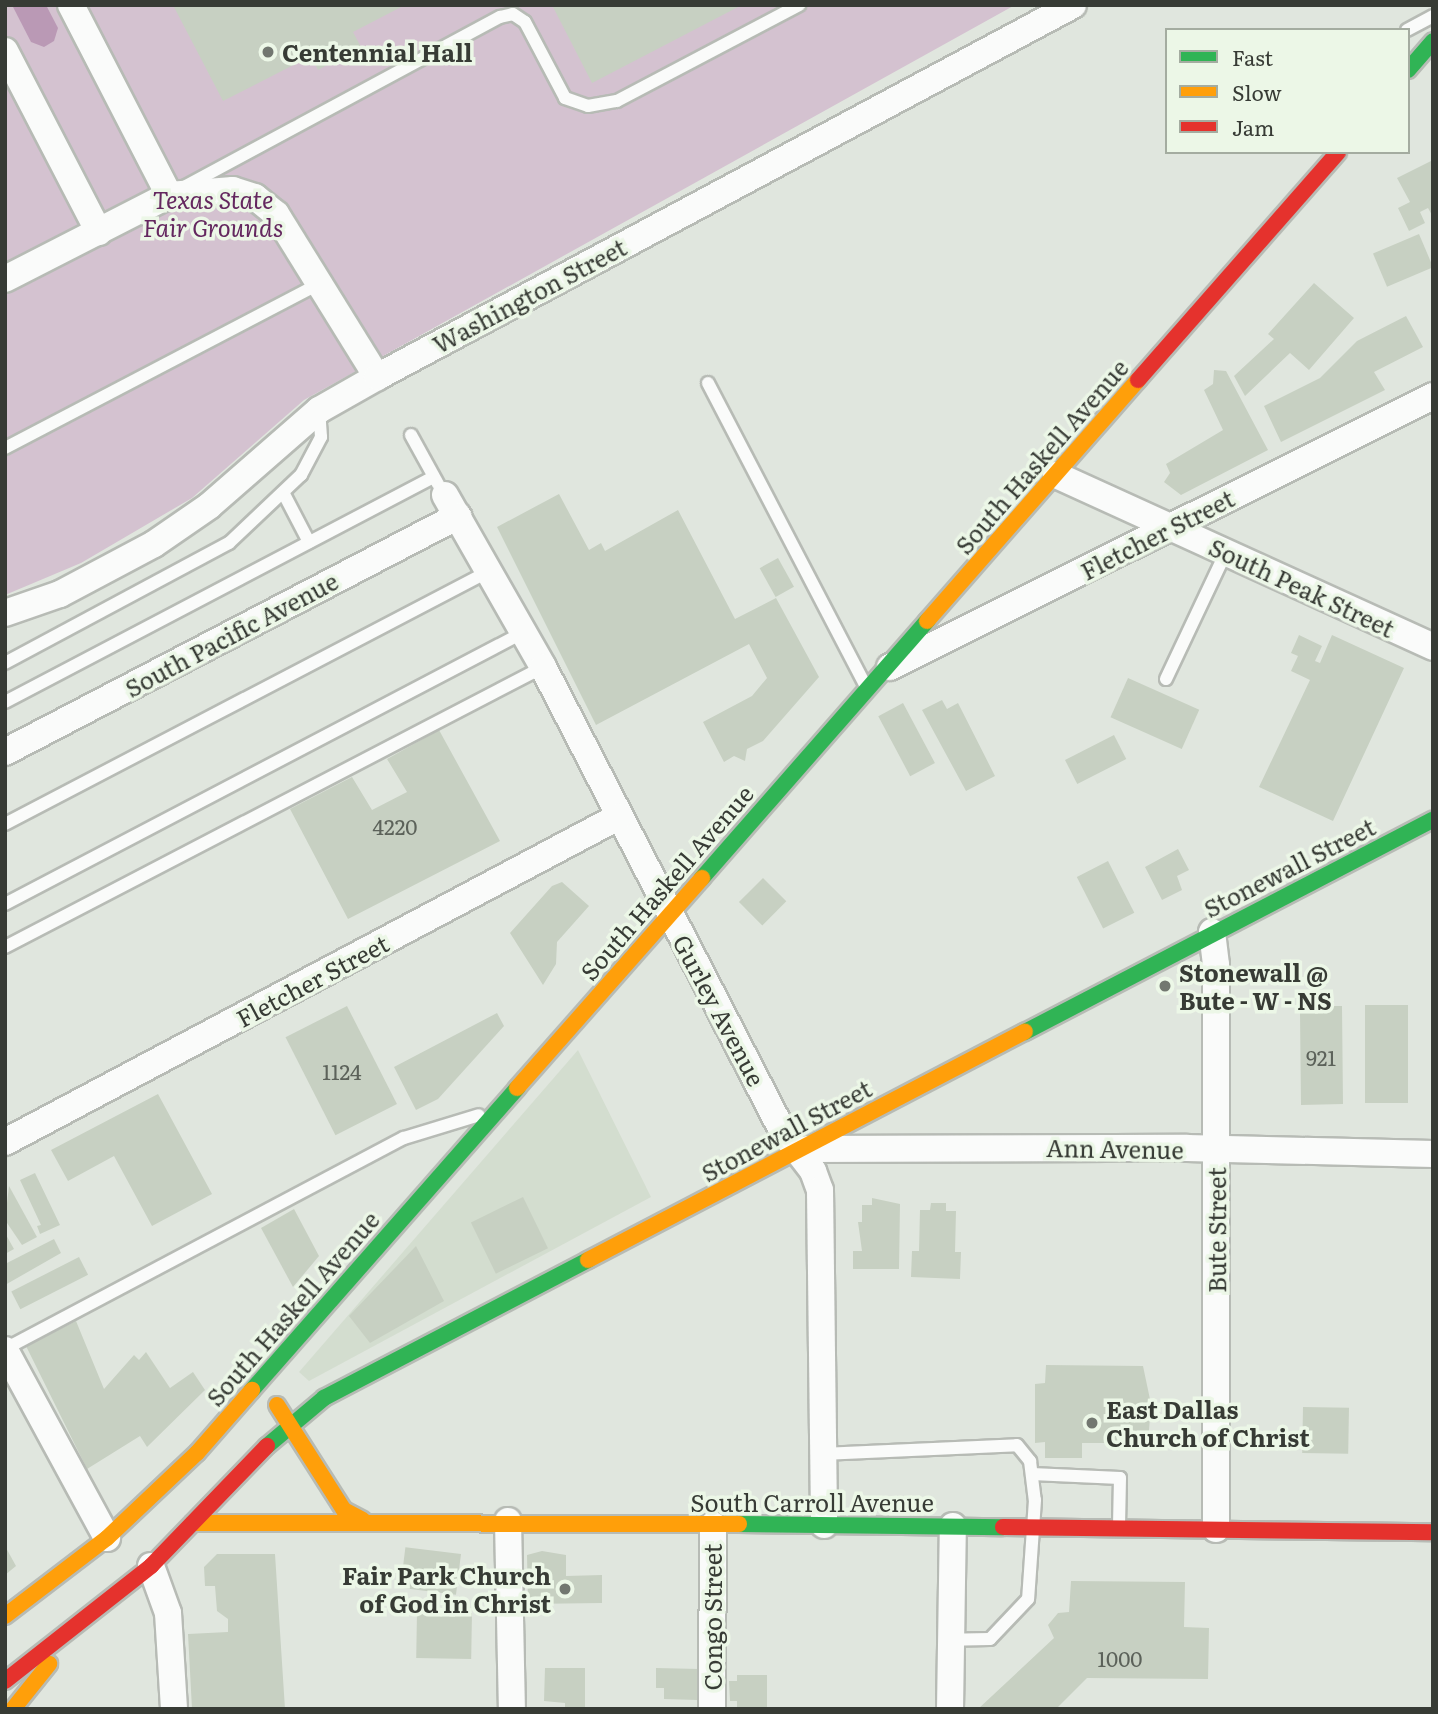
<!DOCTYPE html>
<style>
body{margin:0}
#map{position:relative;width:1438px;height:1714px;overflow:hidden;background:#e0e6de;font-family:Literata,serif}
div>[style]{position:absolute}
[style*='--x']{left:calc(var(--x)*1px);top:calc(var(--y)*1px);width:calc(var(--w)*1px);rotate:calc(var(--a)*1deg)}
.built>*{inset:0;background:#d3ddcf}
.green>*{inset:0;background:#d4c2d0}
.water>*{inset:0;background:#ba99b5}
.building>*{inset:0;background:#c7d0c2;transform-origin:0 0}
.roads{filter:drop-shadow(2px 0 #b7bbb5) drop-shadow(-2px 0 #b7bbb5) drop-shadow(0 2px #b7bbb5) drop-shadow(0 -2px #b7bbb5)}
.lane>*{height:12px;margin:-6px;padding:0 6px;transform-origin:6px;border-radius:6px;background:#fafbfa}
.street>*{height:26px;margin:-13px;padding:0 13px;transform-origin:13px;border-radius:13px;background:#fafbfa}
.fast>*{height:16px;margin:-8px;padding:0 8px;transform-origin:8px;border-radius:8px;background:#30b455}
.slow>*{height:16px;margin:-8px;padding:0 8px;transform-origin:8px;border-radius:8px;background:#ff9f0a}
.jam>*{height:16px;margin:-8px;padding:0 8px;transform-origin:8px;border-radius:8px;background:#e5322d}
.dots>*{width:19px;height:19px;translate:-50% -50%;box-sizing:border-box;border:4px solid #ecf7e7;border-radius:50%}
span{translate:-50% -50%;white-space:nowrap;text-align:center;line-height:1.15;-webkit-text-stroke:7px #ecf7e7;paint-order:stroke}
.number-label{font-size:21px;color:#5c625a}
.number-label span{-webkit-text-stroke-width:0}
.poi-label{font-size:24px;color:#373b35;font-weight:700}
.left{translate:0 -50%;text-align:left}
.right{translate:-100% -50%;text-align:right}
.park-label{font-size:24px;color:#64275f;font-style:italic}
.street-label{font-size:24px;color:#373b35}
.frame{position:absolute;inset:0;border:7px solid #373b35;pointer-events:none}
.legend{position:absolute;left:1165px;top:28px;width:245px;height:126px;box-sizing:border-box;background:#ecf7e7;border:2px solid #a4aca0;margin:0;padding:9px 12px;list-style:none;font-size:21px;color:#373b35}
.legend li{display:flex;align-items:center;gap:14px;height:35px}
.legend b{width:35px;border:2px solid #a4aca0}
</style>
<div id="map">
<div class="built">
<div style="clip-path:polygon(578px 1050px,651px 1197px,309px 1381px,299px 1372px)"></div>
</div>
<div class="green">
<div style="clip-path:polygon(5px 5px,1015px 5px,304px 400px,192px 498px,81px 563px,5px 595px)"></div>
</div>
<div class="water">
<div style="clip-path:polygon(12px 5px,46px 5px,58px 28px,54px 41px,44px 47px,31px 42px)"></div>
</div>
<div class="building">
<div style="clip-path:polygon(178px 5px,405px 5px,353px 32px,361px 47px,328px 57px,331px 63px,318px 70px,311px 56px,223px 101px,174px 7px)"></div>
<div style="clip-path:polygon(552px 5px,742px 5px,592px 83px)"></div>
<div style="clip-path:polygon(1433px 160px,1433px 217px,1428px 208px,1420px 212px,1425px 223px,1409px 231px,1398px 208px,1410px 202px,1397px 178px)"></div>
<div style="left:1419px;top:234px;width:36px;height:50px;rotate:67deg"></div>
<div style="clip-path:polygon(1314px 283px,1354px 318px,1309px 370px,1290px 353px,1245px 396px,1234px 376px,1274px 339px,1268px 334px)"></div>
<div style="clip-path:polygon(1406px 316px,1423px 347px,1374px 372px,1385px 390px,1281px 442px,1264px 406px,1320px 378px,1357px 341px)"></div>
<div style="clip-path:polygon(1214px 370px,1226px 371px,1268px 450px,1181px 495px,1164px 482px,1170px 473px,1166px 464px,1223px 430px,1204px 390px,1213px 384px)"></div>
<div style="clip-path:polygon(559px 494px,589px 550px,601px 543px,605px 551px,678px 510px,735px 619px,776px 598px,819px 677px,763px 741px,747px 749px,745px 761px,734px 756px,724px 762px,703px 722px,752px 696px,767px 678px,749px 644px,596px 725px,497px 527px)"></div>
<div style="left:778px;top:558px;width:33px;height:21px;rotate:61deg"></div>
<div style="clip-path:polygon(1299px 635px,1322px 646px,1315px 661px,1320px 663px,1332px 635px,1404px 668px,1333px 821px,1259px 787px,1310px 680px,1291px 671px,1298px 656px,1291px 653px)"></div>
<div style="left:1128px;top:678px;width:78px;height:43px;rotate:24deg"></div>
<div style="clip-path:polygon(942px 700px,947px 709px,958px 703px,995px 776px,966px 791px,922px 710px)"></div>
<div style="left:903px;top:703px;width:68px;height:28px;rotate:62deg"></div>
<div style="clip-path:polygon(439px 730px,500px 841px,348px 919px,290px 809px,352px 777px,372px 810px,407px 792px,387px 759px)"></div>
<div style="left:1114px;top:735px;width:27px;height:55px;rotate:63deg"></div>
<div style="clip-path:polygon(1178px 849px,1189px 870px,1177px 876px,1182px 890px,1162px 900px,1145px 867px)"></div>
<div style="left:1108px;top:861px;width:58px;height:35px;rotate:63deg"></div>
<div style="left:763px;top:878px;width:33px;height:34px;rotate:45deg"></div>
<div style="clip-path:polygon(562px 882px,589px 906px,557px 942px,556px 964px,543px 985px,510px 933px,552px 886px)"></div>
<div style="left:1365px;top:1005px;width:43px;height:98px"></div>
<div style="left:347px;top:1006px;width:110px;height:69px;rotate:63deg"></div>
<div style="clip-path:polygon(1319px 1006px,1342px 1006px,1343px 1104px,1301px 1105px,1300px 1013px,1319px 1013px)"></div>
<div style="clip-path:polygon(497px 1013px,504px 1026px,438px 1099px,416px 1110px,394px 1067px)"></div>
<div style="clip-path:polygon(158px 1094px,212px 1194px,152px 1226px,114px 1156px,68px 1181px,51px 1150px)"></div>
<div style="clip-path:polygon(35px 1173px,60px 1225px,40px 1234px,37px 1226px,41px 1225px,20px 1180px)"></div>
<div style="clip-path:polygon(9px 1186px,37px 1237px,22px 1245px,5px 1220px)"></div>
<div style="left:523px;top:1197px;width:57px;height:58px;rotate:64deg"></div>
<div style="clip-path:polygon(872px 1198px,900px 1204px,899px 1269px,853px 1269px,853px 1251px,862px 1251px,858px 1222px,862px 1222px,862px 1205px,872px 1205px)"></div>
<div style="clip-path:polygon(931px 1203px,946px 1203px,946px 1211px,956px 1211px,955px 1252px,961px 1252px,960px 1279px,911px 1277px,912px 1251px,919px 1251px,920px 1210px,930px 1210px)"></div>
<div style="clip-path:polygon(294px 1209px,319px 1256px,293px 1287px,261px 1228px)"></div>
<div style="clip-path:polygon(5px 1233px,14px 1249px,5px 1254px)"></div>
<div style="clip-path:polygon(54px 1239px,61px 1253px,5px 1285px,5px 1264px)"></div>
<div style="clip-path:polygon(416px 1246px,444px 1301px,370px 1343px,349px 1316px)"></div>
<div style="left:79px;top:1257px;width:20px;height:76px;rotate:63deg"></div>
<div style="clip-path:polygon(76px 1321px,104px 1389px,134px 1355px,139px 1360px,146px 1352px,170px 1388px,193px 1372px,205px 1390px,147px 1447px,140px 1436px,87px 1469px,26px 1346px)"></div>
<div style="clip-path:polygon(1046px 1365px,1143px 1366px,1151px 1404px,1148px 1443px,1082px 1443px,1082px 1458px,1045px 1458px,1045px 1442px,1035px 1443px,1035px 1384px,1045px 1383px)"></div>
<div style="left:1303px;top:1407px;width:46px;height:46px;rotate:1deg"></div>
<div style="clip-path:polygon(5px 1546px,16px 1566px,5px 1575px)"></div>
<div style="clip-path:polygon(542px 1551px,566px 1555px,566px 1576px,602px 1575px,602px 1603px,528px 1604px,527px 1555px)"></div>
<div style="clip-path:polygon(217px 1554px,275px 1554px,285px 1709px,192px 1709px,188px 1634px,228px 1632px,228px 1619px,217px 1611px,215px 1586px,205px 1586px,204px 1567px)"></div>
<div style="left:461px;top:1554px;width:41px;height:56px;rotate:97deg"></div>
<div style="clip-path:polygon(1071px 1581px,1185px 1582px,1184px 1627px,1209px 1628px,1208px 1679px,1087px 1678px,1056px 1709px,978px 1709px,1054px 1638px,1048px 1625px,1058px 1613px,1069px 1612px)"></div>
<div style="left:417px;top:1612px;width:55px;height:46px;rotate:1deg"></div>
<div style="clip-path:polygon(545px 1668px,585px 1668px,585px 1709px,565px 1709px,565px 1703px,544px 1701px)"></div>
<div style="clip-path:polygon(656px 1668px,699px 1669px,697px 1700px,664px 1699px,664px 1688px,656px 1688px)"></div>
<div style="clip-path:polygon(737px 1675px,767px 1675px,767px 1709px,737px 1709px,737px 1701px,730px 1701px,729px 1681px,737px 1681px)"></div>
</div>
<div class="roads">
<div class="lane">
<div style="--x:1407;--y:30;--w:30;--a:-28"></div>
<div style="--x:184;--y:187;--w:359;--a:-28.3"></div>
<div style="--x:500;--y:17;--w:13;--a:-13"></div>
<div style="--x:513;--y:14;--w:14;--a:34"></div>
<div style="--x:525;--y:22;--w:86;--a:62.2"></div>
<div style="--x:565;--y:98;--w:24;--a:19"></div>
<div style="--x:588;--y:106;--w:29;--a:-10"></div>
<div style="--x:617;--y:101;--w:206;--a:-27.8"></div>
<div style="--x:708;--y:383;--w:339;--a:62.5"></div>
<div style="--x:411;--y:435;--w:56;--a:61.1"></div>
<div style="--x:5;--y:448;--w:356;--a:-27.6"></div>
<div style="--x:284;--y:494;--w:54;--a:62.5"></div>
<div style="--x:5;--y:663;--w:254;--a:-28.2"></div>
<div style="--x:229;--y:543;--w:99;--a:-43.4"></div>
<div style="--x:301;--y:475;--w:43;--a:-62.2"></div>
<div style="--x:321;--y:437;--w:27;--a:-94"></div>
<div style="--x:1166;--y:679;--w:140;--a:-64.7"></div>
<div style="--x:5;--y:702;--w:484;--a:-27.7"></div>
<div style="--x:5;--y:824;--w:548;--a:-27.59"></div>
<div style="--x:5;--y:904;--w:586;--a:-27.66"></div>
<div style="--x:5;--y:947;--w:607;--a:-27.49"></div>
<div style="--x:5;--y:1349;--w:451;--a:-27.9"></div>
<div style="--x:404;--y:1138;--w:78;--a:-17"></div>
<div style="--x:822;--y:1454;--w:195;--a:-2.6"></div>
<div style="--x:1017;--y:1445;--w:21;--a:51"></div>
<div style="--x:1030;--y:1461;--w:39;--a:83"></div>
<div style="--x:1035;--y:1500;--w:99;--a:94"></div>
<div style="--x:1028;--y:1599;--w:55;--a:133.5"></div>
<div style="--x:990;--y:1639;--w:39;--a:179"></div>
<div style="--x:1032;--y:1474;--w:88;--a:2.6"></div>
<div style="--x:1120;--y:1478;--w:49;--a:91.2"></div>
</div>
<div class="street">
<div style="--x:71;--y:5;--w:214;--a:62.7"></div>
<div style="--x:5;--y:51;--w:204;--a:62.6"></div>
<div style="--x:5;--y:279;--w:184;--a:-27.1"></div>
<div style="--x:169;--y:195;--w:64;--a:-4.5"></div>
<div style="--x:233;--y:190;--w:23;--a:18"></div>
<div style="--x:255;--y:197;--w:27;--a:39"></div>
<div style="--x:276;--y:214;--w:192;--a:58.2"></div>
<div style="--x:1056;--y:475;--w:414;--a:24.5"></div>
<div style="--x:445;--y:495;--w:198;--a:60.3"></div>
<div style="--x:543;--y:667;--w:523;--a:62.7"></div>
<div style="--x:783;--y:1132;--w:49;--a:52.4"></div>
<div style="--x:813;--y:1171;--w:20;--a:70"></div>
<div style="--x:820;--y:1190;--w:335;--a:89.3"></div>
<div style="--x:5;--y:613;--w:58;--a:-19.1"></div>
<div style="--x:60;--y:594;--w:106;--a:-28"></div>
<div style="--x:154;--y:544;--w:67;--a:-34.6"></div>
<div style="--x:209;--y:506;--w:146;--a:-41.1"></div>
<div style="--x:319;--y:410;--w:67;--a:-29.6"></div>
<div style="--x:377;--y:377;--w:789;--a:-28.12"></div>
<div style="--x:890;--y:667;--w:607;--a:-26.52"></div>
<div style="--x:5;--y:752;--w:511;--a:-27.52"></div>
<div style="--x:1212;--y:932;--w:33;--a:83"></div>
<div style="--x:1216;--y:965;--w:564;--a:90"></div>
<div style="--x:5;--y:1142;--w:694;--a:-27.93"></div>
<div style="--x:808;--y:1149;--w:379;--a:-0.2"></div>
<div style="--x:1187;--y:1148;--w:246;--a:1.4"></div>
<div style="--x:5;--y:1350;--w:214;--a:61.5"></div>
<div style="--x:508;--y:1521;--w:188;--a:88.8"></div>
<div style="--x:151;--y:1566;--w:50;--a:70.1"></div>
<div style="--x:168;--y:1613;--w:96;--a:86.4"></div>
<div style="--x:712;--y:1709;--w:184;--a:-89.7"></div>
<div style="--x:950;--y:1709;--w:183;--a:-89.1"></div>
</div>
<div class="fast">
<div style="--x:1408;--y:70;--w:38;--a:-49"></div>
<div style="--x:702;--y:878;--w:342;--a:-48.8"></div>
<div style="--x:1025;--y:1032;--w:460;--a:-27.5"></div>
<div style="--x:252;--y:1390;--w:402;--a:-48.7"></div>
<div style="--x:267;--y:1446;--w:75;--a:-40.1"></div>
<div style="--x:324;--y:1398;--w:298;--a:-27.6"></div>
<div style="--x:739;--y:1524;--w:264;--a:0.7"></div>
</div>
<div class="slow">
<div style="--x:927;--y:621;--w:320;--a:-48.8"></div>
<div style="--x:517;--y:1088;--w:280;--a:-48.6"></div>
<div style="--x:588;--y:1260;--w:493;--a:-27.6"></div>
<div style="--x:277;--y:1405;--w:125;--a:57.5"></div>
<div style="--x:344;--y:1510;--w:21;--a:28"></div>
<div style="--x:193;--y:1523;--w:546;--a:0.1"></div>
<div style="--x:5;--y:1616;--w:128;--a:-37.4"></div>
<div style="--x:107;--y:1538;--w:124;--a:-43.4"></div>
<div style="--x:197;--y:1453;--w:84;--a:-48.9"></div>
<div style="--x:13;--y:1709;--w:58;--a:-51.3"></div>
</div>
<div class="jam">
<div style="--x:1138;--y:380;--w:303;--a:-48.7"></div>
<div style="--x:1003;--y:1527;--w:430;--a:0.7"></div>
<div style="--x:5;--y:1681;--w:186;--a:-38.2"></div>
<div style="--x:151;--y:1566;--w:167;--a:-46"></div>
</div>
</div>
<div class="dots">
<div style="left:268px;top:52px;background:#727770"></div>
<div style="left:1165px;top:986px;background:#727770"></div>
<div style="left:1092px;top:1423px;background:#727770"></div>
<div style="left:565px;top:1589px;background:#727770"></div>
</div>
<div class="number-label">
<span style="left:395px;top:826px">4220</span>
<span style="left:1321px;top:1057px">921</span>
<span style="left:342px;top:1071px">1124</span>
<span style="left:1120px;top:1658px">1000</span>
</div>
<div class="poi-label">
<span class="left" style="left:282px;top:52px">Centennial Hall</span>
<span class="left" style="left:1179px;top:986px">Stonewall @<br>Bute - W - NS</span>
<span class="left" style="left:1106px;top:1423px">East Dallas<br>Church of Christ</span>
<span class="right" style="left:551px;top:1589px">Fair Park Church<br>of God in Christ</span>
</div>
<div class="park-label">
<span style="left:213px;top:213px">Texas State<br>Fair Grounds</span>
</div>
<div class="street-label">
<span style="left:529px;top:295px;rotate:-28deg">Washington Street</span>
<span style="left:1041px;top:456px;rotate:-49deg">South Haskell Avenue</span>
<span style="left:1157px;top:534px;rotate:-27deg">Fletcher Street</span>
<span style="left:1302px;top:587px;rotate:25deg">South Peak Street</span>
<span style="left:231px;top:634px;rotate:-28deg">South Pacific Avenue</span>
<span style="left:1289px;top:867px;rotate:-27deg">Stonewall Street</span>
<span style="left:666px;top:882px;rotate:-49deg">South Haskell Avenue</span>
<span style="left:312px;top:980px;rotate:-28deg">Fletcher Street</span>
<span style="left:720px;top:1010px;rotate:62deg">Gurley Avenue</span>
<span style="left:786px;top:1130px;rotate:-28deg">Stonewall Street</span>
<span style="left:1115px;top:1148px;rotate:1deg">Ann Avenue</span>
<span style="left:1216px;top:1230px;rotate:-90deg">Bute Street</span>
<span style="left:292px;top:1308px;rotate:-49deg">South Haskell Avenue</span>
<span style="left:812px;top:1502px">South Carroll Avenue</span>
<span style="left:712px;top:1617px;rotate:-90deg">Congo Street</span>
</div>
<div class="frame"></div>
<ul class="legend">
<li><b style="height:9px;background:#30b455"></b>Fast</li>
<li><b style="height:9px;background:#ff9f0a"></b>Slow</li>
<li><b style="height:9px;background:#e5322d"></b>Jam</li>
</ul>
</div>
